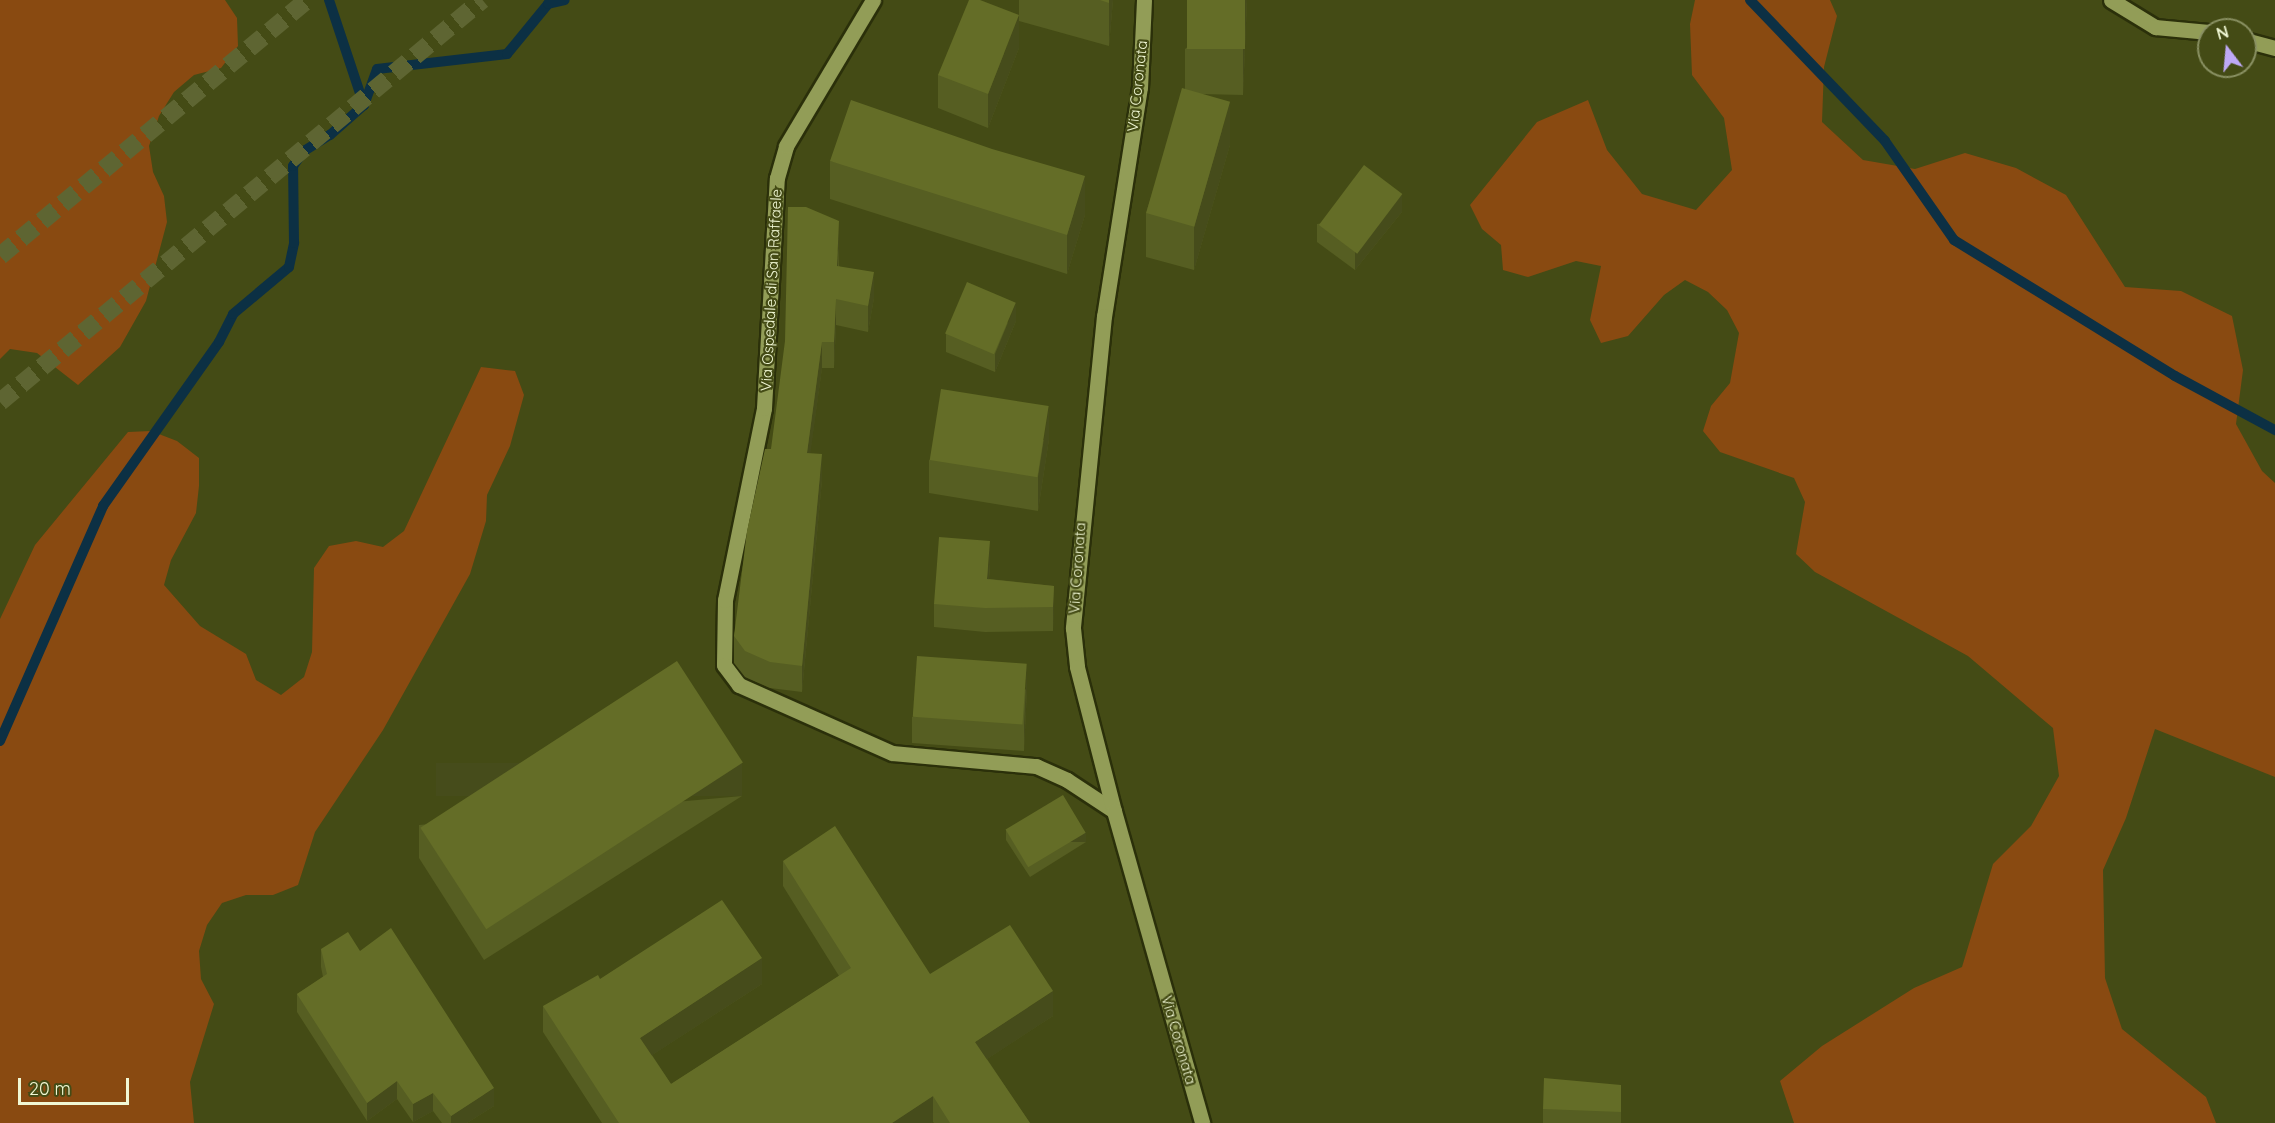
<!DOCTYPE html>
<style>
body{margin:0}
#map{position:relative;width:2275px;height:1123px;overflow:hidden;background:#444b15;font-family:Quicksand,sans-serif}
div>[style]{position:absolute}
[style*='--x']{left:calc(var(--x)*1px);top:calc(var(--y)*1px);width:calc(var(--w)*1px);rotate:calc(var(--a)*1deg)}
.green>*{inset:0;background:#894a11}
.stream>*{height:10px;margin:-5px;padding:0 5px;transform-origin:5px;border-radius:5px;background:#0c3044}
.motorway-tunnel>*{height:18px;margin-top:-9px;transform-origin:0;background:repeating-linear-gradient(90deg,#5e6532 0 18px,transparent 0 27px)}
.roads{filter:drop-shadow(2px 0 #2b300a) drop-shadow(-2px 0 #2b300a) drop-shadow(0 2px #2b300a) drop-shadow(0 -2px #2b300a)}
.pedestrian>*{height:15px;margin:-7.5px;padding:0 7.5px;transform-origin:7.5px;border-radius:7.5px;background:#929d57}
.minor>*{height:15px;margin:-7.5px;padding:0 7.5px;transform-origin:7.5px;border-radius:7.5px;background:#929d57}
.tertiary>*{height:15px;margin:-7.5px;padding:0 7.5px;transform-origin:7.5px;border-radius:7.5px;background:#929d57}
.wall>*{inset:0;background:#565e22}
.shaded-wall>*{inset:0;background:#464c1b;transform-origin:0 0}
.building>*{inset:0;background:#646d27;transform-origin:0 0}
span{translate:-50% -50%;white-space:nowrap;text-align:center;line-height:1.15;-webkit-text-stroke:4.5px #444b15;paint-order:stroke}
.street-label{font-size:15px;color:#f1f8d5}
.north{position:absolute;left:2197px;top:18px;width:60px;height:60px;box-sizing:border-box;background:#444b15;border:2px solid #899062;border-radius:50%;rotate:344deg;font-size:16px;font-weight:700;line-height:24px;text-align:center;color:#f1f8d5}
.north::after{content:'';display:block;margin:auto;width:21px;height:27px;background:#bea9f5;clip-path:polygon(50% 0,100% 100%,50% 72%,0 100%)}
.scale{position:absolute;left:18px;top:1078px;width:111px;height:27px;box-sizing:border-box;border:3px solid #f1f8d5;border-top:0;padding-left:8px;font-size:18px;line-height:21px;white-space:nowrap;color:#f1f8d5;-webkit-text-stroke:4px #444b15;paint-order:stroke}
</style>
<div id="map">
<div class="green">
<div style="clip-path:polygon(0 0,225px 0,237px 18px,238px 46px,221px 68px,194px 75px,174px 92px,159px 116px,149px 146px,153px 172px,164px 196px,167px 222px,146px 301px,120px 347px,78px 385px,37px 353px,10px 349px,0 359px)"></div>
<div style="clip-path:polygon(1695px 0,1830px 0,1837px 16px,1824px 67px,1822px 122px,1863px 160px,1915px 169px,1965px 153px,2016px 168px,2066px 195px,2125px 287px,2181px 291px,2232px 316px,2243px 370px,2236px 424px,2262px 471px,2275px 483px,2275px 777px,2155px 729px,2126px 818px,2103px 870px,2105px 978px,2122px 1029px,2206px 1097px,2216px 1123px,1794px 1123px,1780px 1081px,1822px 1046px,1914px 988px,1962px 967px,1993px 864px,2031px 826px,2059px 776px,2053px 728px,1968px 656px,1815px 572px,1796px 554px,1805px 502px,1794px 478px,1720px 452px,1703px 431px,1711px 406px,1730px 383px,1739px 333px,1727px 310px,1708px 292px,1685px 280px,1664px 295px,1628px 336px,1601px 343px,1590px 320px,1601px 266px,1576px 261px,1528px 277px,1503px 270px,1501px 245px,1482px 229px,1470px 205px,1537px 122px,1588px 100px,1607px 150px,1642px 194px,1696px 210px,1732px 170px,1724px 118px,1692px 75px,1690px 24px)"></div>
<div style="clip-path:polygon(481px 367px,515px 371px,524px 395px,510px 446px,487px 495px,486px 521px,470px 574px,383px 730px,315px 832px,298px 885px,273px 895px,246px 895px,222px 903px,207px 925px,199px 951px,201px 979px,214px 1004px,190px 1082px,194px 1123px,0 1123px,0 619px,35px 545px,128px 432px,151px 431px,177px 441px,199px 458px,199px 486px,196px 513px,171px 560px,164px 585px,200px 626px,246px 654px,256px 680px,281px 695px,304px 677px,312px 652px,314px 568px,329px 546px,356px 541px,383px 547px,404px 531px)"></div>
</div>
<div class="stream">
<div style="--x:329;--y:0;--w:111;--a:71.6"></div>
<div style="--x:1750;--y:0;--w:195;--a:46.2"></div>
<div style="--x:1885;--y:141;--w:121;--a:55.1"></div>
<div style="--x:1954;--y:240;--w:259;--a:31.6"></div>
<div style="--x:2175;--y:376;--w:114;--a:28.4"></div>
<div style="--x:0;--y:741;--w:257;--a:-66.3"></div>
<div style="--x:103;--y:506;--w:201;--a:-54.7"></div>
<div style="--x:219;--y:342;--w:31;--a:-63"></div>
<div style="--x:233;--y:314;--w:73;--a:-40"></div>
<div style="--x:289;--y:267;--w:25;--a:-78"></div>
<div style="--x:294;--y:243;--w:77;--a:-90.7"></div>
<div style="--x:293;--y:166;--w:19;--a:-54"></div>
<div style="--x:304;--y:151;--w:31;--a:-32"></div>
<div style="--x:330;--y:135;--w:45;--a:-41.4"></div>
<div style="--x:364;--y:105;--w:38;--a:-70"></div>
<div style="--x:377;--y:69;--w:131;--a:-6.6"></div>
<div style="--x:507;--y:54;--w:65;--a:-50.6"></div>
<div style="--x:548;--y:4;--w:17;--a:-13"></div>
</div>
<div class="motorway-tunnel">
<div style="--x:0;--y:256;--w:400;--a:-39.8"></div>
<div style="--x:0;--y:402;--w:628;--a:-39.83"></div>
</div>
<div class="roads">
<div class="pedestrian">
<div style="--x:725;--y:600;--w:65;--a:90.9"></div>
<div style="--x:724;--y:665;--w:25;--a:53"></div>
<div style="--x:739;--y:685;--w:167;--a:24"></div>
<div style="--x:892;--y:753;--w:145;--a:5.2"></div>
<div style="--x:1036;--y:766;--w:34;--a:24"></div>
<div style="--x:1067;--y:780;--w:56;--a:33.4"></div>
</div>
<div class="minor">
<div style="--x:2111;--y:0;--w:52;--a:31.5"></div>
<div style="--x:2155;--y:27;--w:54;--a:5.3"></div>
<div style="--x:2245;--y:40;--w:31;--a:15"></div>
<div style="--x:725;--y:600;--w:196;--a:-78.5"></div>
<div style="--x:764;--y:408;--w:230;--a:-86.8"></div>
<div style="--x:777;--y:178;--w:33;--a:-74"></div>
<div style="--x:786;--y:146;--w:170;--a:-59.2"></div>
</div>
<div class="tertiary">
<div style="--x:1144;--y:0;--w:87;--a:92.6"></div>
<div style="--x:1140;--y:87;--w:232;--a:98.9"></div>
<div style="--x:1104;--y:316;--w:314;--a:95.7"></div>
<div style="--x:1073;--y:628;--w:39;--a:84"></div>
<div style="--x:1077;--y:667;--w:149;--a:75.6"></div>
<div style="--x:1114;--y:811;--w:324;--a:74.2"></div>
</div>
</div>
<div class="wall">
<div style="clip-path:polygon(1019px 0,1113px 0,1109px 46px,1019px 21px)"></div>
<div style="clip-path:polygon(1247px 0,1243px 95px,1201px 94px,1230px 145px,1194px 270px,1146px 257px,1146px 213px,1185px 89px,1185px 49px)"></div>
<div style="clip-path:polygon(1019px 48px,988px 128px,938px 108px,938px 75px)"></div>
<div style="clip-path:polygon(830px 161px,1085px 215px,1067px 274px,830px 199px)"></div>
<div style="clip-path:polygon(1402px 212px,1355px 270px,1317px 242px,1317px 224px)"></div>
<div style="clip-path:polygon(839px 247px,839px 266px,874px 298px,868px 332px,836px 325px,834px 368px,822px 368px,810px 453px,822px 480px,802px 692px,770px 688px,745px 677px,734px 663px,734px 636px,771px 449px)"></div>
<div style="clip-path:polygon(1016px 321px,995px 372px,946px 352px,946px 334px)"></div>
<div style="clip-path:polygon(1049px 439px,1038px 511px,929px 493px,929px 460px)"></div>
<div style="clip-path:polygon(990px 564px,989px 579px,1054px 586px,1053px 631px,985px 632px,934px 627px,934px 604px)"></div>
<div style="clip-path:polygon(1027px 689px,1024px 751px,912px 743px,912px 717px)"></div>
<div style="clip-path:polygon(742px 796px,484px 960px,419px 858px,419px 825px)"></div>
<div style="clip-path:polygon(1006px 830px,1086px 842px,1030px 877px,1006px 840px)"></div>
<div style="clip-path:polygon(783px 861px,930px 974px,1053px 1016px,987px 1059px,1030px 1123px,934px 1123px,933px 1122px,931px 1123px,602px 1123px,543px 1032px,543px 1006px,762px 984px,652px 1055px,671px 1084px,839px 976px,783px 886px)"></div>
<div style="clip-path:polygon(321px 949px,360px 951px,494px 1106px,467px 1123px,442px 1123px,433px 1111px,413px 1122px,397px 1099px,367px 1121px,297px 1012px,297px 994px,323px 977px,321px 967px)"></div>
<div style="clip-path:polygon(1621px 1085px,1621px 1123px,1543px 1123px,1543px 1109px)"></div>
</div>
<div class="shaded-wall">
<div style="clip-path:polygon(1109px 0,1113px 0,1109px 46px)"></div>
<div style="clip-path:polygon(1245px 0,1247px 0,1243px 95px,1243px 51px)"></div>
<div style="clip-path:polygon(1019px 15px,1019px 48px,988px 128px,988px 94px)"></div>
<div style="clip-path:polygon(1230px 102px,1230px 145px,1194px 270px,1194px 227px)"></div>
<div style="clip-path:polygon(1085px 176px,1085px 215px,1067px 274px,1067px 235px)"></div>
<div style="clip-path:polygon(1402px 194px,1402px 212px,1355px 270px,1355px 252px)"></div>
<div style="clip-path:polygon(839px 221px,839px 247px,837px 292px,837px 266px)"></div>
<div style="clip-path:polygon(874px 272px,874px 298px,868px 332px,868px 306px)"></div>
<div style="clip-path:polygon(836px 299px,836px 325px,834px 368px,834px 342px)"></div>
<div style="clip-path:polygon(1016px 303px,1016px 321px,995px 372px,995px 354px)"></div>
<div style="clip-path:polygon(822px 342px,822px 368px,807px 479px,807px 453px)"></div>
<div style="clip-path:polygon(1049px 406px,1049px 439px,1038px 511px,1038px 477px)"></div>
<div style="clip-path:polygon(822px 454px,822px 480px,802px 692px,802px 666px)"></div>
<div style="clip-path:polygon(990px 541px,990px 564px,987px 602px,987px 579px)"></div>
<div style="clip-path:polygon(1054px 586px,1054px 609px,1053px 631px,1053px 607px)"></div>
<div style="clip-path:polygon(1027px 663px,1027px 689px,1024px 751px,1024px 725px)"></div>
<div style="left:742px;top:763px;width:33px;height:306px;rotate:90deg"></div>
<div style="left:1086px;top:833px;width:9px;height:66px;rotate:90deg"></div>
<div style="clip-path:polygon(762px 958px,762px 984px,640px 1063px,640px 1038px)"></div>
<div style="clip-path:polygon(1053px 991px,1053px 1016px,975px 1067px,975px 1042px)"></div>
<div style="clip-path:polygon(397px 1081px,397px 1099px,367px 1121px,367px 1103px)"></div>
<div style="clip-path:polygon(494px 1088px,494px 1106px,467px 1123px,451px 1123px,451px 1116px)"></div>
<div style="clip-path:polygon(433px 1093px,433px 1111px,413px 1122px,413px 1104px)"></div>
<div style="clip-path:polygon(933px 1096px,933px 1122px,931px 1123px,892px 1123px)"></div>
</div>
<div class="building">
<div style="clip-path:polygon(969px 0,980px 0,1019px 15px,988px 94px,938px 75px)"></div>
<div style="clip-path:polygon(1100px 0,1109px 0,1109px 3px)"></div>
<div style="left:1187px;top:0;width:58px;height:49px"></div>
<div style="left:1182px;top:88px;width:50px;height:130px;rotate:16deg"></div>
<div style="clip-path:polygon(851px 100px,992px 149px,1085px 176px,1067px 235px,830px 161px)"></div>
<div style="left:1364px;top:165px;width:48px;height:75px;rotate:37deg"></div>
<div style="clip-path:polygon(788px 207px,806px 207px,839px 221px,837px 266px,874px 272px,868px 306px,836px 299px,834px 342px,822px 342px,807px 453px,822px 454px,802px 666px,770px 662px,745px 651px,734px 636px,747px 531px,765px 449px,771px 449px,785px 341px)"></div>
<div style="left:967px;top:282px;width:53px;height:56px;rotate:23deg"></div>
<div style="left:941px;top:389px;width:109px;height:72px;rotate:9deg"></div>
<div style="clip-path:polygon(939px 537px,990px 541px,987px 579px,1054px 586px,1053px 607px,985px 608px,934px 604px)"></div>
<div style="left:917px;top:656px;width:110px;height:61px;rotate:4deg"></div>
<div style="left:677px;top:661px;width:121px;height:306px;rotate:57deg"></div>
<div style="left:1063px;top:795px;width:44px;height:67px;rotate:59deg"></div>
<div style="clip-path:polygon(835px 826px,930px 974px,1010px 925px,1053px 991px,975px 1042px,1030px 1123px,950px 1123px,933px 1096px,892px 1123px,619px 1123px,543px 1006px,598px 975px,600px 979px,722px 900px,762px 958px,640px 1038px,671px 1084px,851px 968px,783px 861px)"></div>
<div style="clip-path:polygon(391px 928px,494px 1088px,451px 1116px,433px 1093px,413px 1104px,397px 1081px,367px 1103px,297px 994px,327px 974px,321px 949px,348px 932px,360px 951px)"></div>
<div style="clip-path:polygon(1544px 1078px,1621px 1085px,1621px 1112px,1543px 1109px)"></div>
</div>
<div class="street-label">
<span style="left:1137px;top:86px;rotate:-84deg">Via Coronata</span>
<span style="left:771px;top:290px;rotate:-87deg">Via Ospedale di San Raffaele</span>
<span style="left:1077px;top:568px;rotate:-86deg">Via Coronata</span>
<span style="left:1179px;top:1040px;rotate:74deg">Via Coronata</span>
</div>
<div class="north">N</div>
<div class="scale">20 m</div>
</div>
